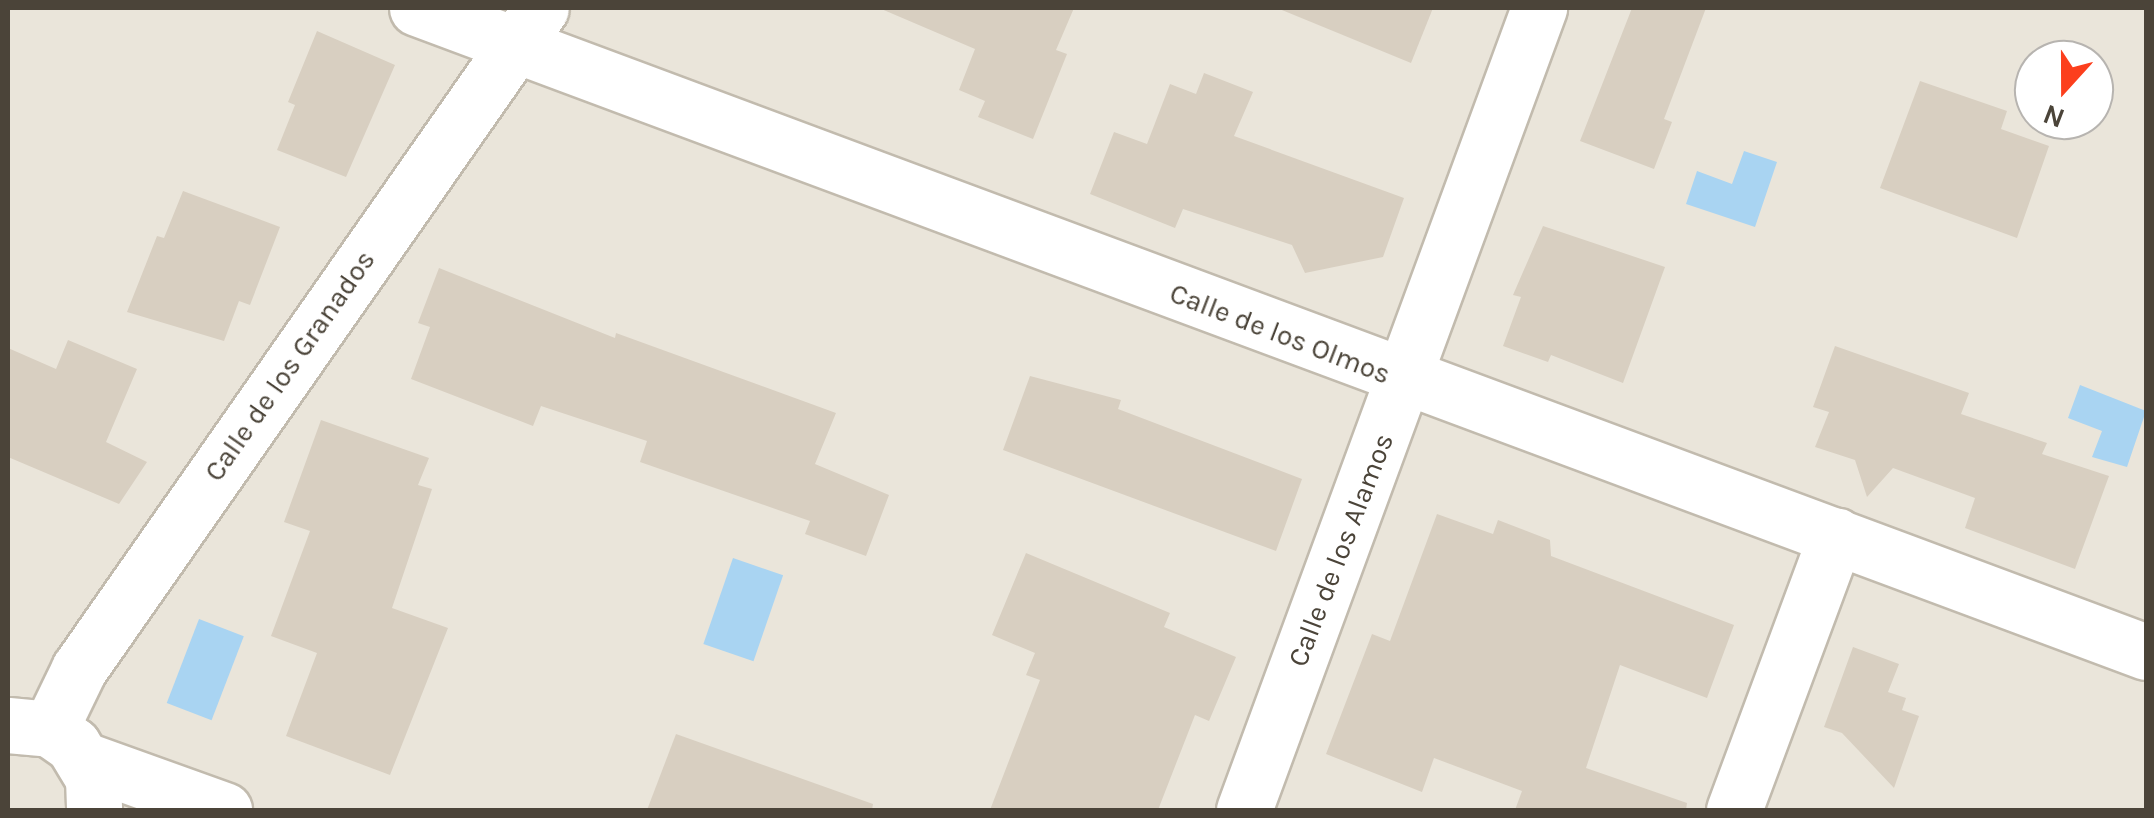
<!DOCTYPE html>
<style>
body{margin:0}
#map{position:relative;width:2154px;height:818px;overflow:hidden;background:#f6f3ec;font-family:Karla,sans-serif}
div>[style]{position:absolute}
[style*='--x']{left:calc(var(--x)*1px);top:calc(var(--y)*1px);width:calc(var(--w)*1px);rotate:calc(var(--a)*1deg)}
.residential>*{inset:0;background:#eae5da}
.water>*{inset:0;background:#a9d4f2;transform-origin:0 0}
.building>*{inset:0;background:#d8cfc1}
.roads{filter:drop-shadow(2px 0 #c2bbae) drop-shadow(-2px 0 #c2bbae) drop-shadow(0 2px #c2bbae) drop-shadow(0 -2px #c2bbae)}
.minor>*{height:55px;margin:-27.5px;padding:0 27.5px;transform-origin:27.5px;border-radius:27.5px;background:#fff}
.tertiary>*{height:55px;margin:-27.5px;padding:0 27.5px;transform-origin:27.5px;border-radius:27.5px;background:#fff}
span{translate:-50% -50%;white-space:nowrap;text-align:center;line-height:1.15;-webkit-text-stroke:8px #fff;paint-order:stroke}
.street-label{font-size:28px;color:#4b4439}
.frame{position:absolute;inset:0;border:10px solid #4b4439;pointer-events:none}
.north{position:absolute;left:2014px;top:40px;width:100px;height:100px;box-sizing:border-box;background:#fff;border:2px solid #b7b4b0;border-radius:50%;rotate:201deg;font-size:28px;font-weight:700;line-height:40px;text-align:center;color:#4b4439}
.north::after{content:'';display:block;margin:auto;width:35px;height:45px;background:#fc3f1d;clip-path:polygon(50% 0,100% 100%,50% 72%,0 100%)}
</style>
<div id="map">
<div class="residential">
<div style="clip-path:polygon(evenodd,8px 8px,2146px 8px,2146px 810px,8px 810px,8px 8px,2034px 60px,2094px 60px,2094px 120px,2034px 120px,2034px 60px)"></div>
</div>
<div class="water">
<div style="clip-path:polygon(1744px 151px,1777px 162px,1755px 227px,1686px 204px,1697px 171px,1732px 184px)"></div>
<div style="clip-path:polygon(2080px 385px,2146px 411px,2127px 467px,2092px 457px,2102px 431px,2068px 418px)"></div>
<div style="left:733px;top:558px;width:53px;height:91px;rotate:19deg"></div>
<div style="left:199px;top:619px;width:48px;height:90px;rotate:21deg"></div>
</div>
<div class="building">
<div style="clip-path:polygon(879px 8px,1074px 8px,1056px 50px,1067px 54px,1033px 139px,978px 117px,985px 101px,959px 90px,975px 49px)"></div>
<div style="clip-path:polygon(1277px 8px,1433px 8px,1411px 63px)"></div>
<div style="clip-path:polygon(1632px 8px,1706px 8px,1664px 119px,1672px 122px,1654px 169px,1580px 141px)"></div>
<div style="clip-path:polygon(317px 31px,395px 65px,346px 177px,277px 150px,295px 105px,288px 102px)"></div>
<div style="clip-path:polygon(1204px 73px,1253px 92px,1234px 136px,1404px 198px,1383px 257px,1305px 273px,1292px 245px,1183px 209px,1175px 228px,1090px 194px,1114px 132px,1147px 144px,1170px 84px,1196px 94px)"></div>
<div style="clip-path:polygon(1920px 81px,2007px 111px,2001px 129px,2049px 146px,2017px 238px,1880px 188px)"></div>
<div style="clip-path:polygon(183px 191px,280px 227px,250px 305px,239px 301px,224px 341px,127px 312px,157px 236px,164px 238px)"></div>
<div style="clip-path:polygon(1543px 226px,1665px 267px,1623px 383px,1551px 355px,1548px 362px,1503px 346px,1521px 297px,1513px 295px)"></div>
<div style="clip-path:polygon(439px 268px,615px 338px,616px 333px,836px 413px,815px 464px,889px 495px,866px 556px,805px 534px,810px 521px,640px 462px,647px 441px,541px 406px,533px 426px,411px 379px,430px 327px,418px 323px)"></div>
<div style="clip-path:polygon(68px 340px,137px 369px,106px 442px,147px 462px,119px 504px,8px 457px,8px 348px,56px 369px)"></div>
<div style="clip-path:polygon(1835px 346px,1969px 393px,1961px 414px,2047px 443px,2042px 454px,2109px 476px,2075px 569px,1965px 528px,1975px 498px,1893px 468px,1867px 497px,1855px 460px,1815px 447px,1829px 412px,1813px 407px)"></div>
<div style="clip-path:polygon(1030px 376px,1121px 400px,1118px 409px,1302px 479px,1276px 551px,1003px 450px)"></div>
<div style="clip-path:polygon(321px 420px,429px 458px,418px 485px,432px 489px,392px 608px,448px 628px,390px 775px,286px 736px,317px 653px,271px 636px,310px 531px,284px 522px)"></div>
<div style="clip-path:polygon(1437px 514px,1493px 534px,1498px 520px,1550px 540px,1551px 556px,1734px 625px,1707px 698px,1620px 665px,1586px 768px,1687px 803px,1686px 810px,1515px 810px,1522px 791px,1434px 758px,1422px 792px,1326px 754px,1372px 634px,1390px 641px)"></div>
<div style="clip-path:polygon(1026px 553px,1170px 613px,1164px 627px,1236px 657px,1209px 721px,1195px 715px,1158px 810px,990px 810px,1040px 680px,1026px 675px,1035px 653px,992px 635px)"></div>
<div style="clip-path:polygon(1853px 647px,1899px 664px,1888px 692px,1906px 698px,1902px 710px,1919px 716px,1894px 788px,1842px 733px,1824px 727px)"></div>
<div style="clip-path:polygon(676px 734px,873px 804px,872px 810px,647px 810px)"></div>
</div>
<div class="roads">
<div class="minor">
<div style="--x:417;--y:8;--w:1845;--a:20.43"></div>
<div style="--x:50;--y:729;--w:67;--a:-64.2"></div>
<div style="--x:79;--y:669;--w:806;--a:-55.05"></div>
<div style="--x:1244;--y:810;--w:855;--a:-69.8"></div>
<div style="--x:1734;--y:810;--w:293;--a:-69.6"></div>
</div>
<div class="tertiary">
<div style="--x:8;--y:725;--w:42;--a:5.4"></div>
<div style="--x:50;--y:729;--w:28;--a:35"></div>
<div style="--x:73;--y:745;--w:39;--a:59"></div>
<div style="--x:93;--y:778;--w:32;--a:88"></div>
<div style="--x:85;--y:760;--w:148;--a:19.8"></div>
</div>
</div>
<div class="street-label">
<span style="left:1280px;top:334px;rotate:21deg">Calle de los Olmos</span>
<span style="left:290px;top:366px;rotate:-55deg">Calle de los Granados</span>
<span style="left:1341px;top:550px;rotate:-69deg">Calle de los Alamos</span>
</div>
<div class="frame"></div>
<div class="north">N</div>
</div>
